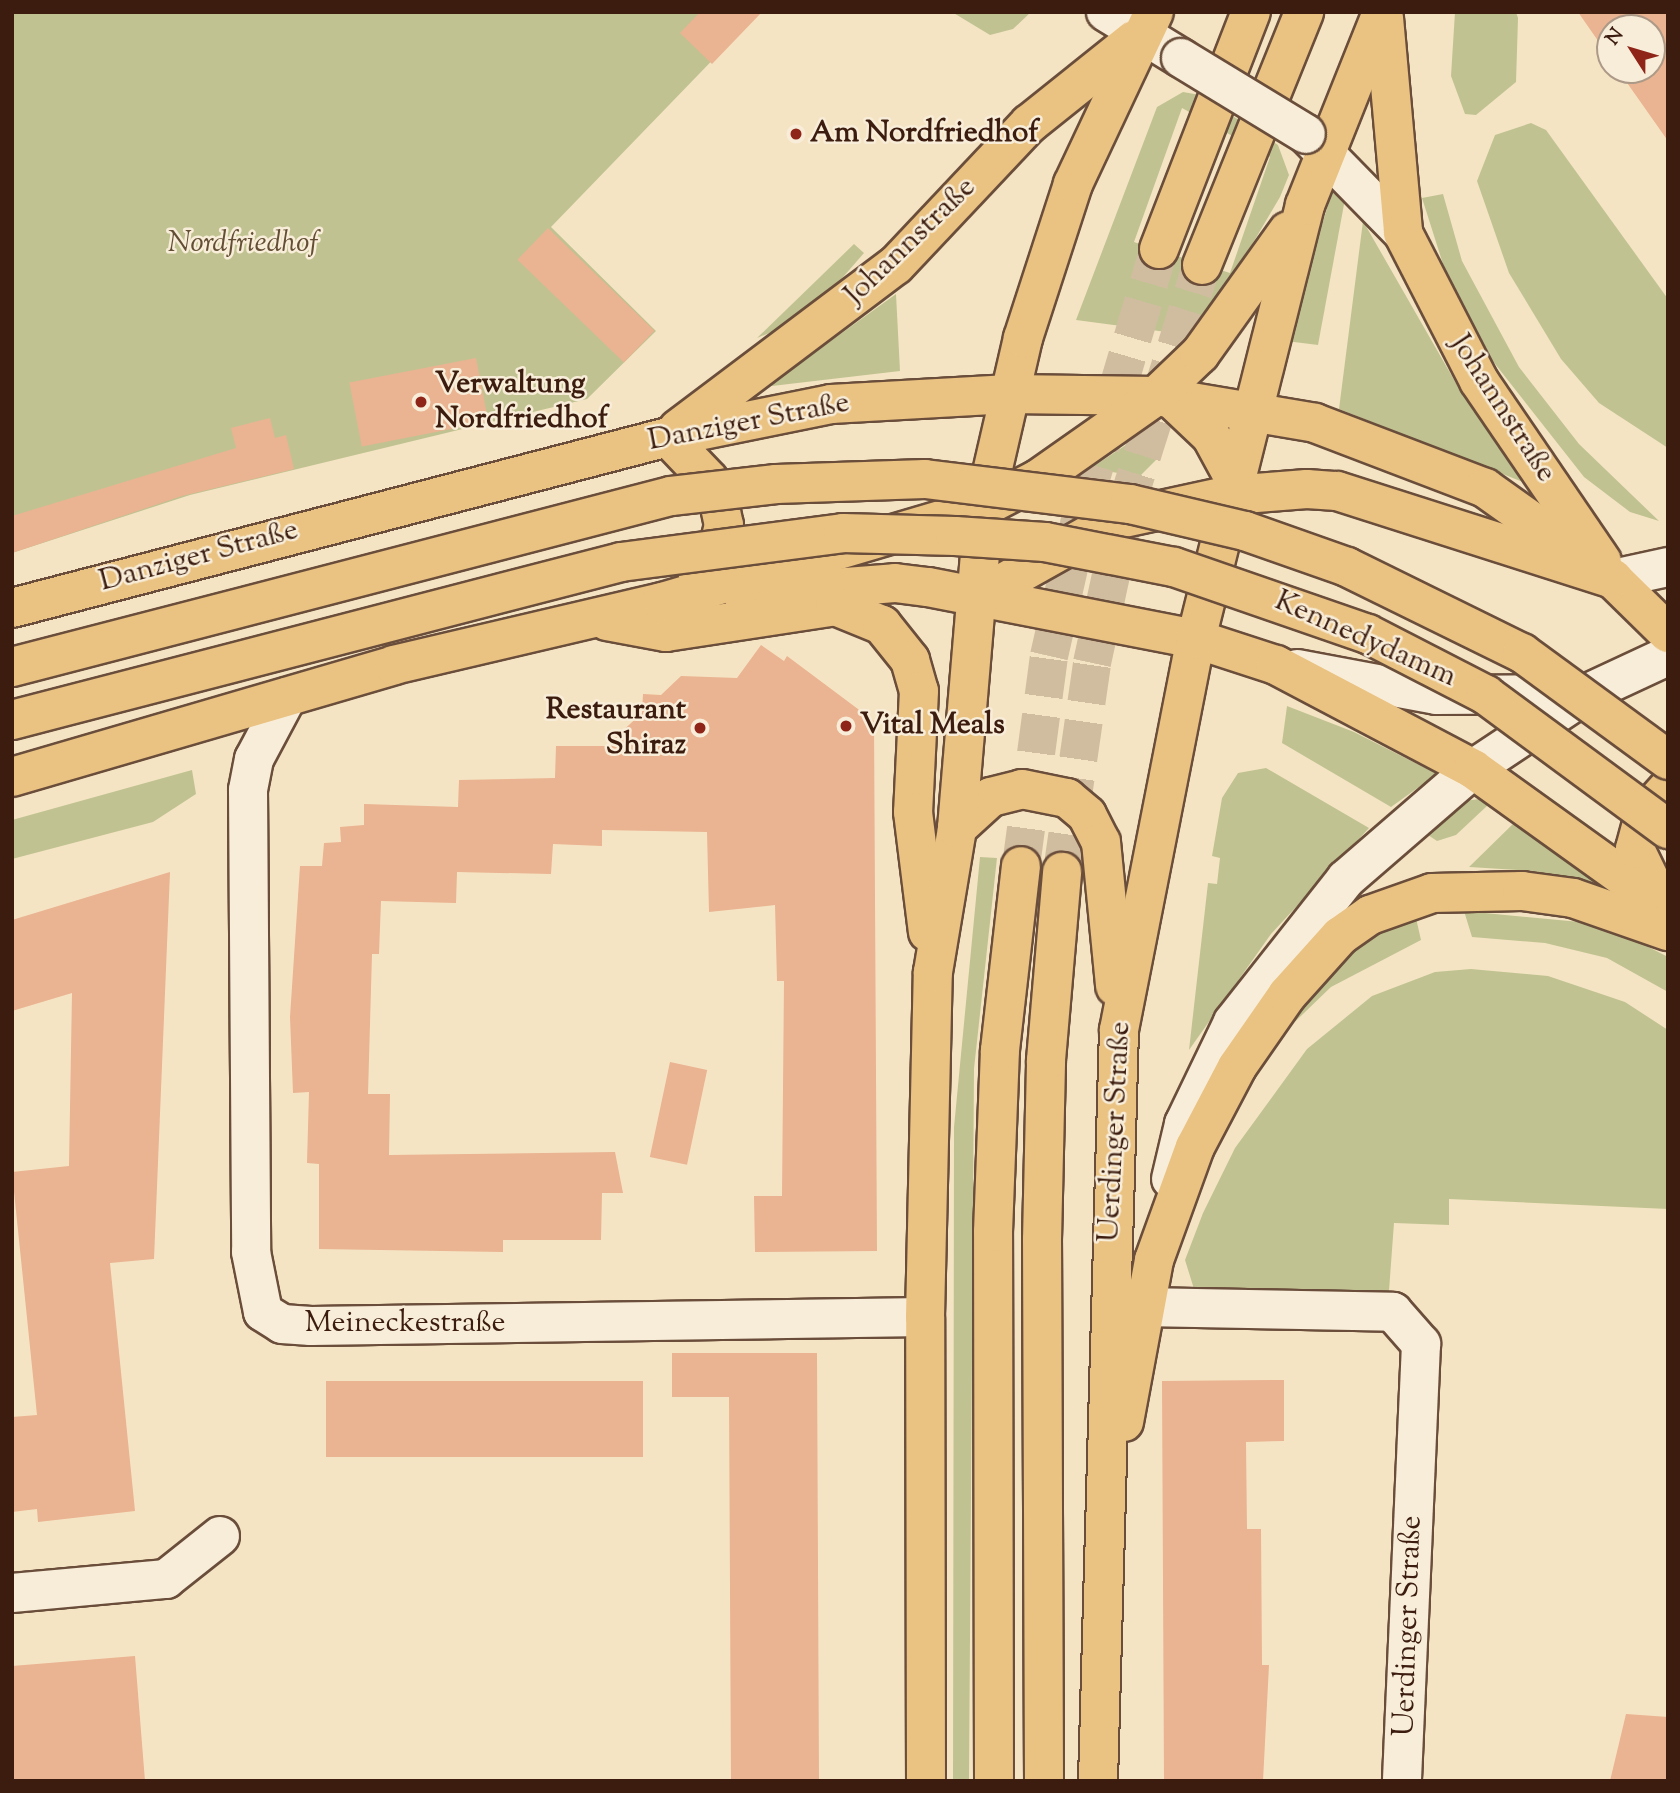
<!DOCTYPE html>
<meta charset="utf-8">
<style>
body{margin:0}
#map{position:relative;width:1680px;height:1793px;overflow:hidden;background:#f5e4c3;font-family:"Sorts Mill Goudy",serif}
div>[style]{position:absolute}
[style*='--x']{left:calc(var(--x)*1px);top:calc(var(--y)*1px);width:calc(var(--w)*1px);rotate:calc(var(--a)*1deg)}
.green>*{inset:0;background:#c0c391}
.building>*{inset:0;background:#eab391;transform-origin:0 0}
.primary-tunnel>*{height:38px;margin-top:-19px;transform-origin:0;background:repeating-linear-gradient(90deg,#d0bc9f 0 38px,transparent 0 57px)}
.roads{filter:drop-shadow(2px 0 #6a4e3b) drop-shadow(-2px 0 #6a4e3b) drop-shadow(0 2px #6a4e3b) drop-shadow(0 -2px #6a4e3b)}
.street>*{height:38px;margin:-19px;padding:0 19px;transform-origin:19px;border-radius:19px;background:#f8edd8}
.secondary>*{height:38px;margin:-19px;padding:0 19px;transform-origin:19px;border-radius:19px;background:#f8edd8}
.primary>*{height:38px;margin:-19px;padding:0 19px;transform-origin:19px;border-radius:19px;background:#eac282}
.bridges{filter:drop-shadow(2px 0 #6a4e3b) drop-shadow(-2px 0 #6a4e3b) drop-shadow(0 2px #6a4e3b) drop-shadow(0 -2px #6a4e3b)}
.street-bridge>*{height:38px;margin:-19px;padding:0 19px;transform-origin:19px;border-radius:19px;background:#f8edd8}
.highway-bridge>*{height:38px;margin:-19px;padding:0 19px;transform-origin:19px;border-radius:19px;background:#eac282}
.dots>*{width:19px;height:19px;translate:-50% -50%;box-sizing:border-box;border:4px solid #f8edd8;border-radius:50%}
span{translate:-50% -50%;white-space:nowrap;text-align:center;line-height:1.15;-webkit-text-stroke:5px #f8edd8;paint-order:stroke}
.poi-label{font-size:30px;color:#3b1c0e;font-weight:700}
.left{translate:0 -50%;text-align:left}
.right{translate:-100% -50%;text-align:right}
.street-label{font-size:30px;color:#3b1c0e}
.park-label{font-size:30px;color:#634e35;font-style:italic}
.frame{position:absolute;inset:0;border:14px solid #3b1c0e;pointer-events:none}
.north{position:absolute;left:1596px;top:14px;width:70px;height:70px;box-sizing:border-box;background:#f8edd8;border:2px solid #ac9987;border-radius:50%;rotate:307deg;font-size:19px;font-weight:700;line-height:28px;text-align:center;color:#3b1c0e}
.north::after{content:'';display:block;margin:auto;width:24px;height:32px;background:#8f2418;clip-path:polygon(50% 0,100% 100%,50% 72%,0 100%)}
</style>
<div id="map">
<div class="green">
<div style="clip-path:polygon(12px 12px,759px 12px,551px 227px,656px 331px,587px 399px,190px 495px,12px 553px)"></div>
<div style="clip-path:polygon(952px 12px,1031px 12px,1013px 29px,990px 35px)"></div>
<div style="clip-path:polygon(1455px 12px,1516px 12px,1518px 18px,1516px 82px,1476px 115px,1465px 114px,1451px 76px)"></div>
<div style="clip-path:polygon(evenodd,1183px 92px,1200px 95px,1278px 145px,1289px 175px,1280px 197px,1230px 282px,1189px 335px,1076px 320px,1157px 107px,1183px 92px,1182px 108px,1270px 157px,1230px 273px,1134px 242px,1182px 108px)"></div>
<div style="clip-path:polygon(1531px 123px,1546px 130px,1668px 299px,1668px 448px,1599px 403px,1561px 359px,1509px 273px,1477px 181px,1495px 135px)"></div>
<div style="clip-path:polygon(1333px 189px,1345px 199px,1318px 345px,1286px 341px)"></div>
<div style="clip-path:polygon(1443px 194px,1462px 261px,1519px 367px,1579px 444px,1659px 521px,1630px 512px,1584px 477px,1481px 346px,1443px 264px,1422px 198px)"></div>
<div style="clip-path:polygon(1363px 221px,1457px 385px,1528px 484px,1339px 409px)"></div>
<div style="clip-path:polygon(854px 244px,864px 253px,837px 284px,786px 326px,757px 338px)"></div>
<div style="clip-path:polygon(896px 294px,900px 371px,772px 386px,771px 384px)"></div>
<div style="clip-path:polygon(1135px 439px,1156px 460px,1139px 477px,1091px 468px)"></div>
<div style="clip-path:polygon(1287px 706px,1354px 732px,1437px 774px,1391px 807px,1282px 743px)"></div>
<div style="clip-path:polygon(1266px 768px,1369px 828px,1271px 934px,1189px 1050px,1208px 883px,1217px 884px,1220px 858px,1212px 856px,1222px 798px,1238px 773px)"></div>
<div style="clip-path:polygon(192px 770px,196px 794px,153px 822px,12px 859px,12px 820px)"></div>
<div style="clip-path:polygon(1479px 799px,1488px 805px,1456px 835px,1437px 841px,1425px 833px,1465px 801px)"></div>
<div style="clip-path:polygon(1516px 821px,1606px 887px,1534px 871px,1469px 867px)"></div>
<div style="clip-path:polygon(980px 857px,997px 858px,974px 1069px,969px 1781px,953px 1781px,954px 1127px)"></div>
<div style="clip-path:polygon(1464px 911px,1580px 922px,1631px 938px,1668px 957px,1668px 992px,1607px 958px,1545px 943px,1472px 937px)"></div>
<div style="clip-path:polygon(1416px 918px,1421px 940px,1331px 987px,1276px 1040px,1295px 999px,1365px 940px)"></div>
<div style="clip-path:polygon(1471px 969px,1548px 976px,1625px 1002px,1668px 1030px,1668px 1209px,1449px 1199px,1449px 1225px,1394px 1223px,1389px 1291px,1194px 1289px,1185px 1260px,1203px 1213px,1235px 1148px,1307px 1049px,1372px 996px,1435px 972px)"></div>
</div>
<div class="building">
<div style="clip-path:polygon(700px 12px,762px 12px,712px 64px,680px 33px)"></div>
<div style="clip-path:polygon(1578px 12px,1668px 12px,1668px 141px,1618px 70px,1652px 70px,1652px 28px,1610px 28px,1610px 58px)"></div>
<div style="left:548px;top:228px;width:148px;height:44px;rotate:44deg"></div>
<div style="left:476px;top:358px;width:65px;height:129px;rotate:79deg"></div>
<div style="clip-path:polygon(270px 418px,275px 438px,286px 435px,294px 469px,182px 496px,12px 553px,12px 516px,236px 448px,231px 428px)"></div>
<div style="clip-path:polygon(761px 645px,784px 661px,787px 656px,874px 721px,877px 1251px,755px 1252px,754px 1196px,782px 1196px,784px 981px,777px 981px,775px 905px,709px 912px,707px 832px,602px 830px,602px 846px,553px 844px,551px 874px,457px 872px,456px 903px,381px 901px,379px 954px,372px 954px,368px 1094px,390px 1094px,389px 1155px,615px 1152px,623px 1193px,602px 1193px,601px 1240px,503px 1240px,503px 1252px,319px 1249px,319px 1164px,307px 1163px,309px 1092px,293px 1093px,290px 1017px,300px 866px,322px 866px,324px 843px,341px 842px,340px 827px,364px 825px,364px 804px,458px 807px,459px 780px,555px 778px,556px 746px,606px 746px,642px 713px,643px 694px,661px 695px,681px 676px,737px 678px)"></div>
<div style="clip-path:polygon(170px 872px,154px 1259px,110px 1263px,135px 1511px,38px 1522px,37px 1509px,12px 1512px,12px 1417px,37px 1415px,12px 1172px,69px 1166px,72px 993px,12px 1011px,12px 920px)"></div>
<div style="left:670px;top:1062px;width:38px;height:97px;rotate:12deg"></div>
<div style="clip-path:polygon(672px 1353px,817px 1353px,819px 1781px,731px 1781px,729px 1397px,672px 1397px)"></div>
<div style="clip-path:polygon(1284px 1380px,1284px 1441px,1246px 1442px,1247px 1529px,1261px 1529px,1262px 1665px,1269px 1665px,1263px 1781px,1164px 1781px,1162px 1381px)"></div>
<div style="left:643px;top:1381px;width:76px;height:317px;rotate:90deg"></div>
<div style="clip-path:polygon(135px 1656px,145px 1781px,12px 1781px,12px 1666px)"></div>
<div style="clip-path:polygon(1626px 1714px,1668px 1717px,1668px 1781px,1610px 1781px)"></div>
</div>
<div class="primary-tunnel">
<div style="--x:1021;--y:866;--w:212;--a:-82.4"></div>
<div style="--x:1049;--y:656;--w:158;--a:-77.2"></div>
<div style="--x:1084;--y:502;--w:264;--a:-73.5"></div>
<div style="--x:1062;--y:872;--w:211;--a:-81.8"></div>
<div style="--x:1092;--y:663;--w:157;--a:-77.8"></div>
<div style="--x:1125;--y:510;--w:257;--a:-72.6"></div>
</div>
<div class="roads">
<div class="street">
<div style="--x:1106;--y:12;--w:88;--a:31.5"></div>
<div style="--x:1306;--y:134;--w:139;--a:45.6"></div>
<div style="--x:287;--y:697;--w:70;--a:118"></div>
<div style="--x:254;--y:759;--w:32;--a:101"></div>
<div style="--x:248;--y:790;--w:462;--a:89.6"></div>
<div style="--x:251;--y:1252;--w:61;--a:78.7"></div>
<div style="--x:263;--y:1312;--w:22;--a:32"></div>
<div style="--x:282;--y:1324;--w:29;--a:4"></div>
<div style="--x:311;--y:1326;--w:614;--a:-0.84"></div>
<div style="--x:1143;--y:1307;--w:250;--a:1.1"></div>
<div style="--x:1393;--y:1312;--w:43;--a:48.8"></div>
<div style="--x:1421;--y:1344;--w:437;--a:92.5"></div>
<div style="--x:12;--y:1593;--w:155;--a:-5.2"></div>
<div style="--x:166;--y:1579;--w:69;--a:-38.5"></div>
</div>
<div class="secondary">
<div style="--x:1613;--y:579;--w:56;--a:-12.3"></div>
<div style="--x:1297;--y:669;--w:141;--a:10.6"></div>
<div style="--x:1436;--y:695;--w:150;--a:-0.4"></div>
<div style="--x:1171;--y:1179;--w:57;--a:-76.7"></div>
<div style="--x:1184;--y:1124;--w:113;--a:-64.3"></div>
<div style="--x:1233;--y:1022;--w:182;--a:-51.7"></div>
<div style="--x:1346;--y:879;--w:168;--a:-40.9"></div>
<div style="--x:1473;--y:769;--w:136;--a:-33.6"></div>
<div style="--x:1586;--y:694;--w:90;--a:-24.9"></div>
</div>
<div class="primary">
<div style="--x:1384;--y:18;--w:216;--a:84.9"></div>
<div style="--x:1403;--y:233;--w:166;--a:62.8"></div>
<div style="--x:1479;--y:381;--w:218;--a:55.7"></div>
<div style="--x:1159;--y:249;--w:254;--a:-68.8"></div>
<div style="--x:1202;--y:265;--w:273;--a:-68"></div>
<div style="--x:1173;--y:400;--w:52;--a:43.5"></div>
<div style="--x:1211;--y:436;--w:50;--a:61.4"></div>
<div style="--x:678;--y:429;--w:273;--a:-37"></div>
<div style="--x:896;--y:265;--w:194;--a:-46.7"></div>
<div style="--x:1029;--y:124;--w:134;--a:-38.7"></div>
<div style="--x:668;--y:437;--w:59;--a:46.4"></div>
<div style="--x:709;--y:480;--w:24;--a:66"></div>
<div style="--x:719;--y:502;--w:24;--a:78"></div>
<div style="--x:724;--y:525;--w:21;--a:104"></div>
<div style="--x:719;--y:545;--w:34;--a:130"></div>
<div style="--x:743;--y:595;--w:152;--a:-4.5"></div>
<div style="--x:895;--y:583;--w:33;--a:7"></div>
<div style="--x:928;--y:587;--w:273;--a:11"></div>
<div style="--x:1196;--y:639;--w:84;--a:18"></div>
<div style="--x:1276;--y:665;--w:223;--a:27.8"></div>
<div style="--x:1473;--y:769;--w:240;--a:35.7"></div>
<div style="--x:978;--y:597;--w:157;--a:-29.3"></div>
<div style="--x:1115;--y:520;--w:119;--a:-12.2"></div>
<div style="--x:1231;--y:495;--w:76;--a:-4.5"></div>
<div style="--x:1307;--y:489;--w:30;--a:4"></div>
<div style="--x:1337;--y:491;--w:290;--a:17.7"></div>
<div style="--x:1613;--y:579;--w:77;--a:44.5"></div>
<div style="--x:12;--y:608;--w:678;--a:-14.61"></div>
<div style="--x:668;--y:437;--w:166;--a:-11.4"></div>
<div style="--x:831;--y:404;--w:179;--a:-3.2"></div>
<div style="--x:1010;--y:394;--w:146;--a:0.8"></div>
<div style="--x:1156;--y:396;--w:161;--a:9.6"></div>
<div style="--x:1315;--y:423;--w:182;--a:20.9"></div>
<div style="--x:1485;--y:488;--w:157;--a:35.4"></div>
<div style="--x:607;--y:621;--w:60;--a:10.6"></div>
<div style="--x:666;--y:632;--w:171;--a:-8.7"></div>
<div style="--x:835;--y:606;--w:51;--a:22"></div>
<div style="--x:882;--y:625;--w:45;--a:51.3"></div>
<div style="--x:910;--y:660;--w:32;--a:74"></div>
<div style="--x:919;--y:691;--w:121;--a:92.8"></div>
<div style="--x:913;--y:812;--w:121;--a:82.9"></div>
<div style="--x:12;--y:777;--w:398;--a:-16.3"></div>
<div style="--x:394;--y:665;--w:275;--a:-13.2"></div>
<div style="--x:662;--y:602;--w:336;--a:-16.4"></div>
<div style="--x:984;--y:507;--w:61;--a:-27.4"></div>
<div style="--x:1038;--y:479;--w:144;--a:-35.1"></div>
<div style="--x:1156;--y:396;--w:61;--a:-43.7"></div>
<div style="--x:1200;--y:354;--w:151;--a:-54.4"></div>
<div style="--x:957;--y:828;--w:46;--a:-42.4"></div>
<div style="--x:991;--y:797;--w:32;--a:-14"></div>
<div style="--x:1022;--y:789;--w:46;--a:11.3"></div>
<div style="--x:1067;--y:798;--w:26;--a:40"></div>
<div style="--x:1087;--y:815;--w:30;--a:63"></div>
<div style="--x:1101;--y:842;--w:145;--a:84.4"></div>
<div style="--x:1656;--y:892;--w:48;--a:-116"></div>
<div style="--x:1635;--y:849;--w:35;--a:-75"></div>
<div style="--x:1644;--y:815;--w:36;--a:-48"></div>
<div style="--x:1124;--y:1422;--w:165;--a:-79.5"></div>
<div style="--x:1154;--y:1260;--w:120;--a:-70.1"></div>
<div style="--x:1195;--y:1147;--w:90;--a:-62.3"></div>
<div style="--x:1237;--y:1067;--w:88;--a:-55.2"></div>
<div style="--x:1287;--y:995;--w:79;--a:-48.1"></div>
<div style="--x:1340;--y:936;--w:37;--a:-35"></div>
<div style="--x:1370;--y:915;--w:66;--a:-19.5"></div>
<div style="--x:1432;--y:893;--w:90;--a:-1.3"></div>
<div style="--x:1522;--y:891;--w:51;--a:7.8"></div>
<div style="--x:1573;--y:898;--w:101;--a:19.2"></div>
<div style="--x:926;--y:1781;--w:464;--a:-90.1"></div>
<div style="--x:925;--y:1317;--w:345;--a:-88.7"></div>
<div style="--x:933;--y:972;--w:146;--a:-80.5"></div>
<div style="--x:957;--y:828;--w:322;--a:-85.2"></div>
<div style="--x:984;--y:507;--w:173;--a:-77"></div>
<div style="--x:1023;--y:338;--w:162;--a:-72"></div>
<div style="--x:1073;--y:184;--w:190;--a:-64.8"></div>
<div style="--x:994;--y:1781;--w:549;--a:-90.1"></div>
<div style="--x:993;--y:1232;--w:182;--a:-87.8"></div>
<div style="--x:1000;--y:1050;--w:185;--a:-83.5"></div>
<div style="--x:1044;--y:1781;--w:541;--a:-90.21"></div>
<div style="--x:1042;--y:1240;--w:180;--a:-88.7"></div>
<div style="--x:1046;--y:1060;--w:189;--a:-85.1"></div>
<div style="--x:1098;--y:1781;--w:751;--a:-88.4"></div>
<div style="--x:1119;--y:1030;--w:399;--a:-78.9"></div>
<div style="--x:1196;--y:639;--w:447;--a:-75.9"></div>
<div style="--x:1305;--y:205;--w:208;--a:-68.2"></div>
</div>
</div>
<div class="bridges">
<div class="street-bridge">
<div style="--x:1181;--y:58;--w:146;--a:31.3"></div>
</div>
<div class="highway-bridge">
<div style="--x:12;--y:667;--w:681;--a:-14.55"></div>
<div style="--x:671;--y:496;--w:106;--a:-6.5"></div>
<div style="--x:776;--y:484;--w:149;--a:-1.9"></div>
<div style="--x:925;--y:479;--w:207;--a:7"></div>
<div style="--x:1130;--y:504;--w:118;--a:13.2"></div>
<div style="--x:1245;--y:531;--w:108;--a:19.4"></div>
<div style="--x:1347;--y:567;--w:195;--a:26.2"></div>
<div style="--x:1522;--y:653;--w:181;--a:36.2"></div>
<div style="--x:12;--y:720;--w:629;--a:-14.54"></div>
<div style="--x:621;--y:562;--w:224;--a:-7.4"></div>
<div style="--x:843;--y:533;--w:112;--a:1.5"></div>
<div style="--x:955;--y:536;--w:90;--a:3.8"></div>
<div style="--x:1045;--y:542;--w:131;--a:11"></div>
<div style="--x:1174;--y:567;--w:205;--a:19.1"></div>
<div style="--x:1368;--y:634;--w:133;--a:27.3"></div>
<div style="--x:1486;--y:695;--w:226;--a:36.4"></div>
</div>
</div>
<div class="dots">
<div style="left:796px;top:134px;background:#8f2418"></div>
<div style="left:421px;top:402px;background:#8f2418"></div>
<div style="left:846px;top:726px;background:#8f2418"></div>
<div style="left:700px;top:728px;background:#8f2418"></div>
</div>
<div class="poi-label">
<span class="left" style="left:810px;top:134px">Am Nordfriedhof</span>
<span class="left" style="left:435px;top:402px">Verwaltung<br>Nordfriedhof</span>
<span class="right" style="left:686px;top:728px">Restaurant<br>Shiraz</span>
<span class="left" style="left:860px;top:726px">Vital Meals</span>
</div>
<div class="street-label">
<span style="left:911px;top:242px;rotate:-44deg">Johannstraße</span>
<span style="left:1502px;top:409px;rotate:57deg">Johannstraße</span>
<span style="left:749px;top:423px;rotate:-11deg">Danziger Straße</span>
<span style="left:199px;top:557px;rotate:-15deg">Danziger Straße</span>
<span style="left:1365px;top:640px;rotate:24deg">Kennedydamm</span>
<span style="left:1116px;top:1132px;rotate:-87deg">Uerdinger Straße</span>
<span style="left:405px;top:1324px">Meineckestraße</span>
<span style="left:1409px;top:1626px;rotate:-88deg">Uerdinger Straße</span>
</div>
<div class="park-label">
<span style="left:243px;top:244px">Nordfriedhof</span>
</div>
<div class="frame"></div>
<div class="north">N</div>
</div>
